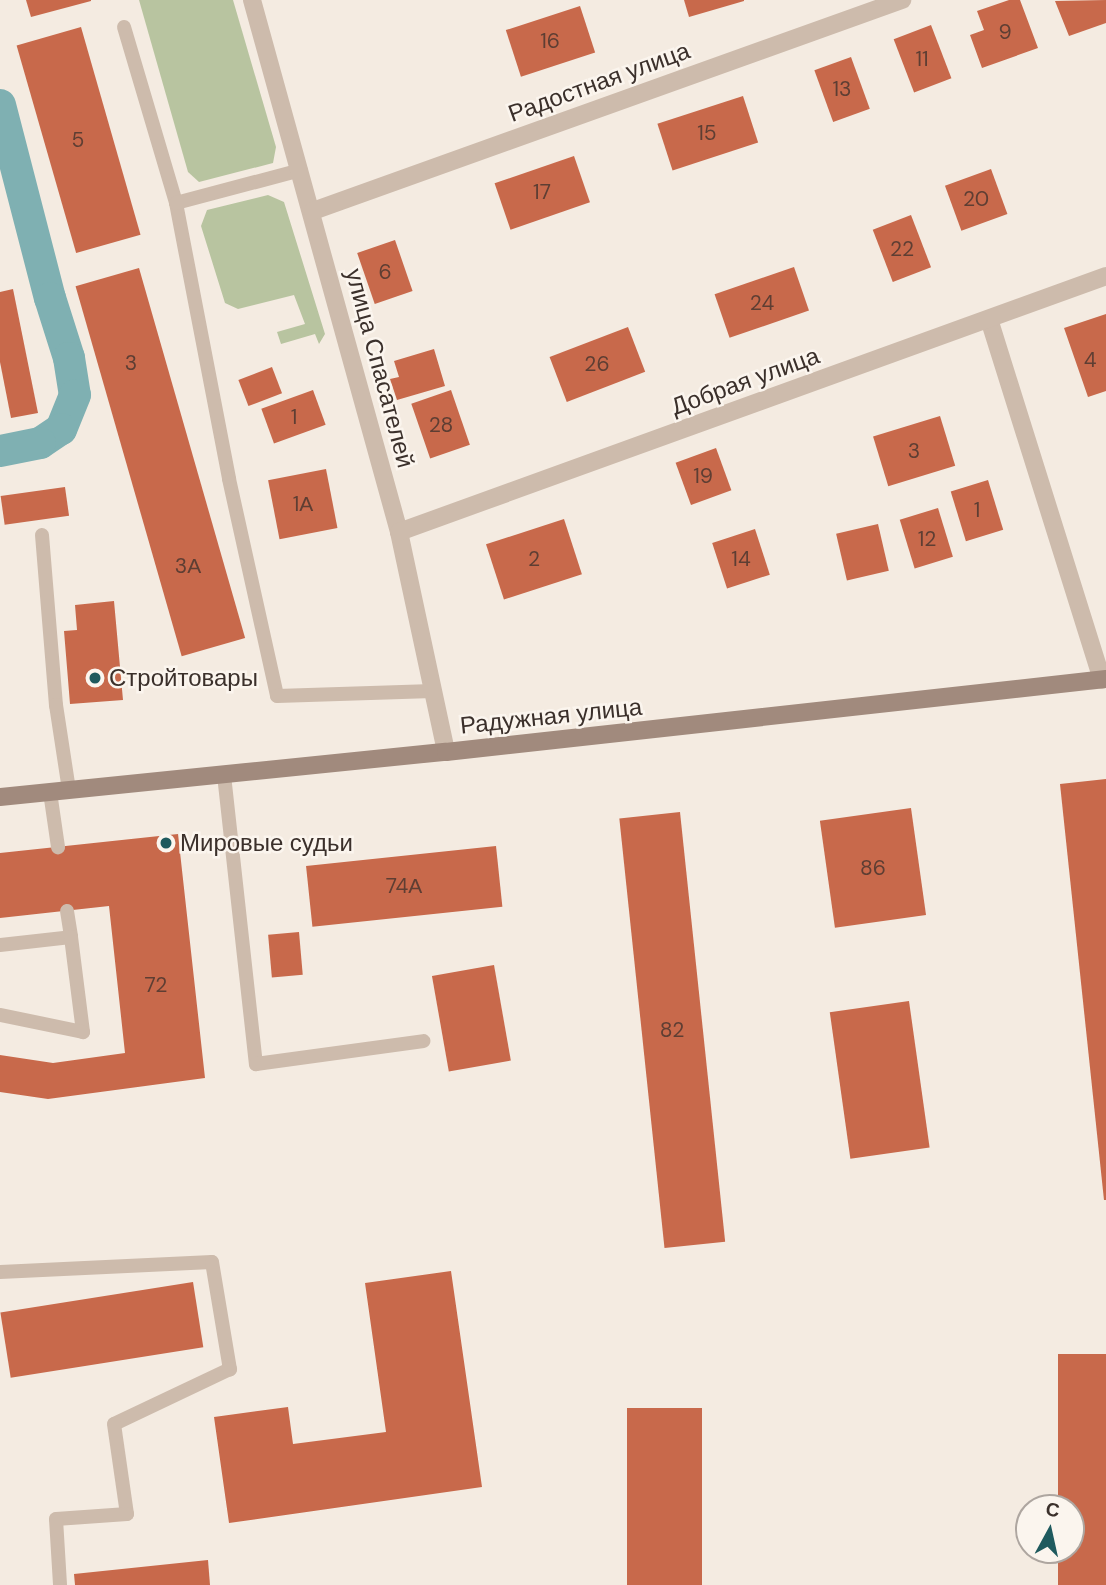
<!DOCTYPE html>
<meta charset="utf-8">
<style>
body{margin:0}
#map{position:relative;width:1106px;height:1585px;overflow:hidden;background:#f4ebe1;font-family:"DM Sans",sans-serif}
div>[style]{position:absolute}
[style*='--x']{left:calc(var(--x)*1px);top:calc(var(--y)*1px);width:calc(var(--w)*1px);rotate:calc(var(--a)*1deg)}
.green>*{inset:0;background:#b8c4a0}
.canal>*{height:32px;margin:-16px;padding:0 16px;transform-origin:16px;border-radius:16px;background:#7fb0b2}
.building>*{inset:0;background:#c8694b;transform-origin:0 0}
.lane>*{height:14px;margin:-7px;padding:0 7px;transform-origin:7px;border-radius:7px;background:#cdbbac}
.street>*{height:18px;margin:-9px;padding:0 9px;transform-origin:9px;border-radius:9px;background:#cdbbac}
.secondary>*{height:18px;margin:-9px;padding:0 9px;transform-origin:9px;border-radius:9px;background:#a18a7d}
.dots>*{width:19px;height:19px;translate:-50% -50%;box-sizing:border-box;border:4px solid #fbf5ee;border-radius:50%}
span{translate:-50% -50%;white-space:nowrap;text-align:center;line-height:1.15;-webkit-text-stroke:5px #fbf5ee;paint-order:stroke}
.number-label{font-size:21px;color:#5e3e33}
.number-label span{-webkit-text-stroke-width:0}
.street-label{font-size:24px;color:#3b302b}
.poi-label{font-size:24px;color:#3b302b}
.left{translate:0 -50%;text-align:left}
.north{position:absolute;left:1015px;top:1494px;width:70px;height:70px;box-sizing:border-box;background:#fbf5ee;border:2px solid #aea6a0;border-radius:50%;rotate:8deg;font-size:19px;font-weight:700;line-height:28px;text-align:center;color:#3b302b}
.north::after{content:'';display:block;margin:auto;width:24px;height:32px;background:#1f5a5e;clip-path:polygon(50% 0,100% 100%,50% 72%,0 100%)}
</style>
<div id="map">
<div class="green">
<div style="clip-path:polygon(139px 0,233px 0,276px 147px,273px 163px,199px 182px,188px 172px)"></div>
<div style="clip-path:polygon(268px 195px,284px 202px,325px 334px,319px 344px,315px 334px,281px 344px,277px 332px,305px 324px,294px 295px,238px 309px,225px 303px,201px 226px,207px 210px)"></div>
</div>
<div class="canal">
<div style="--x:0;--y:105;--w:199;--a:75.5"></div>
<div style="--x:50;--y:298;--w:63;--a:72.4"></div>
<div style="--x:69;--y:358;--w:37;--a:81"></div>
<div style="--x:75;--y:395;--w:37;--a:112"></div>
<div style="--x:61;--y:429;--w:25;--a:146"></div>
<div style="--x:40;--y:443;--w:41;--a:168.7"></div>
</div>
<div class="building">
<div style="clip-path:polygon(26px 0,91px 0,91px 1px,31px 17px)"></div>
<div style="clip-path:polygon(684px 0,744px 0,744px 1px,689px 17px)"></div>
<div style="clip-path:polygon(1009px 0,1020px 0,1038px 48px,982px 68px,970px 35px,984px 30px,977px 11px)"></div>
<div style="clip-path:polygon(1106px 0,1106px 23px,1069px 36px,1055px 1px)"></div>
<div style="left:580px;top:6px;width:49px;height:78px;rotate:72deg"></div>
<div style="left:931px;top:25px;width:57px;height:40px;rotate:69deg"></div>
<div style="left:81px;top:27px;width:216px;height:67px;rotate:74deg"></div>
<div style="left:851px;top:57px;width:55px;height:39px;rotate:70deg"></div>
<div style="left:743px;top:96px;width:49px;height:90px;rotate:72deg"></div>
<div style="left:574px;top:156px;width:49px;height:84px;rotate:71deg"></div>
<div style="left:991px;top:169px;width:48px;height:49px;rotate:70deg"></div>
<div style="left:911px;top:215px;width:56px;height:41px;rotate:69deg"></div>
<div style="left:395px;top:240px;width:54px;height:40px;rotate:71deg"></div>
<div style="left:794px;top:267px;width:46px;height:84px;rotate:71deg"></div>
<div style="left:139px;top:268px;width:385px;height:66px;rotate:74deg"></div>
<div style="clip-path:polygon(13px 289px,38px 413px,11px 418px,0 362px,0 292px)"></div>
<div style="clip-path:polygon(1106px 314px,1106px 391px,1088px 397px,1064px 328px)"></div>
<div style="left:628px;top:327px;width:48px;height:84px;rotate:69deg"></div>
<div style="clip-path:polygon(434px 349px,445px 386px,397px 400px,390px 379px,399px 377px,394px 361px)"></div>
<div style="left:272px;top:367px;width:28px;height:36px;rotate:69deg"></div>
<div style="left:313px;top:390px;width:37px;height:55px;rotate:70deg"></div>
<div style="left:451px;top:390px;width:58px;height:42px;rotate:71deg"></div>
<div style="left:940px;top:416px;width:52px;height:70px;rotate:73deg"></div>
<div style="left:716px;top:448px;width:45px;height:43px;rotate:70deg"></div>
<div style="left:326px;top:469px;width:60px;height:59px;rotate:79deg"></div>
<div style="left:988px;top:480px;width:52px;height:39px;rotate:73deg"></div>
<div style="left:65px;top:487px;width:29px;height:65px;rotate:82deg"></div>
<div style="left:938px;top:508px;width:51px;height:40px;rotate:73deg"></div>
<div style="left:564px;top:519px;width:58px;height:82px;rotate:72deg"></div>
<div style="left:878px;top:524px;width:48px;height:43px;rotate:77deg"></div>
<div style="left:755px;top:529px;width:48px;height:45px;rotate:72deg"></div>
<div style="clip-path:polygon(114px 601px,123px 700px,70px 704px,64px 631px,77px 630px,75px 605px)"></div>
<div style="clip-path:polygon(1106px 779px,1106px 1200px,1104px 1200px,1060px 784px)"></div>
<div style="left:911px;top:808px;width:108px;height:92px;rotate:82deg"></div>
<div style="left:680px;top:812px;width:432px;height:61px;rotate:84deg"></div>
<div style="clip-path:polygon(178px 834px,205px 1078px,48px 1099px,0 1092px,0 1055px,53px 1063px,125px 1053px,109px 906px,0 918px,0 853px)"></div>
<div style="left:496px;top:846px;width:61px;height:191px;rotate:84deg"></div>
<div style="left:299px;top:932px;width:43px;height:31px;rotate:85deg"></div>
<div style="left:494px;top:965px;width:97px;height:63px;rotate:80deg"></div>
<div style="left:909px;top:1001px;width:148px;height:80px;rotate:82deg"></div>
<div style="clip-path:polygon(451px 1271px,482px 1487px,229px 1523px,214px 1417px,288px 1407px,293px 1444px,386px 1432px,365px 1283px)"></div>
<div style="left:193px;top:1282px;width:66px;height:195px;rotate:81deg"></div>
<div style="clip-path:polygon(1058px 1354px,1106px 1354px,1106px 1585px,1058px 1585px,1058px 1550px,1071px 1550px,1071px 1508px,1058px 1508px)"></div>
<div style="left:627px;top:1408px;width:75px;height:177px"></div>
<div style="clip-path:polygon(208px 1560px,210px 1585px,75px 1585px,74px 1574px)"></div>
</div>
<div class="lane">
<div style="--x:124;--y:27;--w:184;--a:73.5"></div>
<div style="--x:176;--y:203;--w:281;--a:79.1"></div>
<div style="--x:229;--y:479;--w:222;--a:77.5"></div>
<div style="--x:277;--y:696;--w:156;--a:-1.8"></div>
<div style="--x:176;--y:203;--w:129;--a:-14.8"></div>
<div style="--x:42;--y:535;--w:171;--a:85.3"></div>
<div style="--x:56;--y:705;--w:86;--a:81.3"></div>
<div style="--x:224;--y:775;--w:291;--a:83.7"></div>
<div style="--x:256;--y:1064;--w:169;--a:-7.8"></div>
<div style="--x:50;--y:792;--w:56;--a:81.7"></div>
<div style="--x:67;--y:911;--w:26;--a:81"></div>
<div style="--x:0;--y:945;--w:71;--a:-6.4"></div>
<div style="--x:71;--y:937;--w:96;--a:82.8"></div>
<div style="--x:83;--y:1032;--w:85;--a:-168.4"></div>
<div style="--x:0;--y:1272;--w:212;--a:-2.7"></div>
<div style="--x:212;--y:1262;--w:109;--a:80.5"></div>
<div style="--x:230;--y:1369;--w:128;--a:154.6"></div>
<div style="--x:114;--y:1424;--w:91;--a:81.8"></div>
<div style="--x:127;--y:1514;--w:71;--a:176"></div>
<div style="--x:56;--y:1519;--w:66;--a:86.5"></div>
</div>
<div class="street">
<div style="--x:252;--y:0;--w:552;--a:74.55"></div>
<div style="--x:399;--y:532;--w:225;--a:77.9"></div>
<div style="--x:313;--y:211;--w:626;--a:-19.71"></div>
<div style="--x:989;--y:319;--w:378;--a:72.6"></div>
<div style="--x:399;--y:532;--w:752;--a:-19.9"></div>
</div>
<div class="secondary">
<div style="--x:0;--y:797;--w:448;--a:-5.8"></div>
<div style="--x:446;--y:752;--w:664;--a:-6.31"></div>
</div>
<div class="dots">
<div style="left:95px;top:678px;background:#1f5a5e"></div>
<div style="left:166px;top:843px;background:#1f5a5e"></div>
</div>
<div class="number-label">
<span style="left:1005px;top:32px">9</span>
<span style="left:550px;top:41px">16</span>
<span style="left:922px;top:59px">11</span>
<span style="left:842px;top:89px">13</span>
<span style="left:707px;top:133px">15</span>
<span style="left:78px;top:140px">5</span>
<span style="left:542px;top:192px">17</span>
<span style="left:976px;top:199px">20</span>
<span style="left:902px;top:249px">22</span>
<span style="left:385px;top:272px">6</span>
<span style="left:762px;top:303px">24</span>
<span style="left:1090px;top:360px">4</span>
<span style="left:131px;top:363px">3</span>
<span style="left:597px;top:364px">26</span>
<span style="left:294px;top:417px">1</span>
<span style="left:441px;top:425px">28</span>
<span style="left:914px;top:451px">3</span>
<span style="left:703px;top:476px">19</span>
<span style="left:303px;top:504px">1А</span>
<span style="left:977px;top:510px">1</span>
<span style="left:927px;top:539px">12</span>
<span style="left:534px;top:559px">2</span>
<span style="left:741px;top:559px">14</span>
<span style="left:188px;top:566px">3А</span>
<span style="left:873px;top:868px">86</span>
<span style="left:404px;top:886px">74А</span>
<span style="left:156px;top:985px">72</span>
<span style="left:672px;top:1030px">82</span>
</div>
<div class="street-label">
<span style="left:599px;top:82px;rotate:-20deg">Радостная улица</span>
<span style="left:380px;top:368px;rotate:75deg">улица Спасателей</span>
<span style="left:745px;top:381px;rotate:-20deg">Добрая улица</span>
<span style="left:551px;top:716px;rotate:-6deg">Радужная улица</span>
</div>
<div class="poi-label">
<span class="left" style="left:109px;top:678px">Стройтовары</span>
<span class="left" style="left:180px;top:843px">Мировые судьи</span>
</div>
<div class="north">С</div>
</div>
